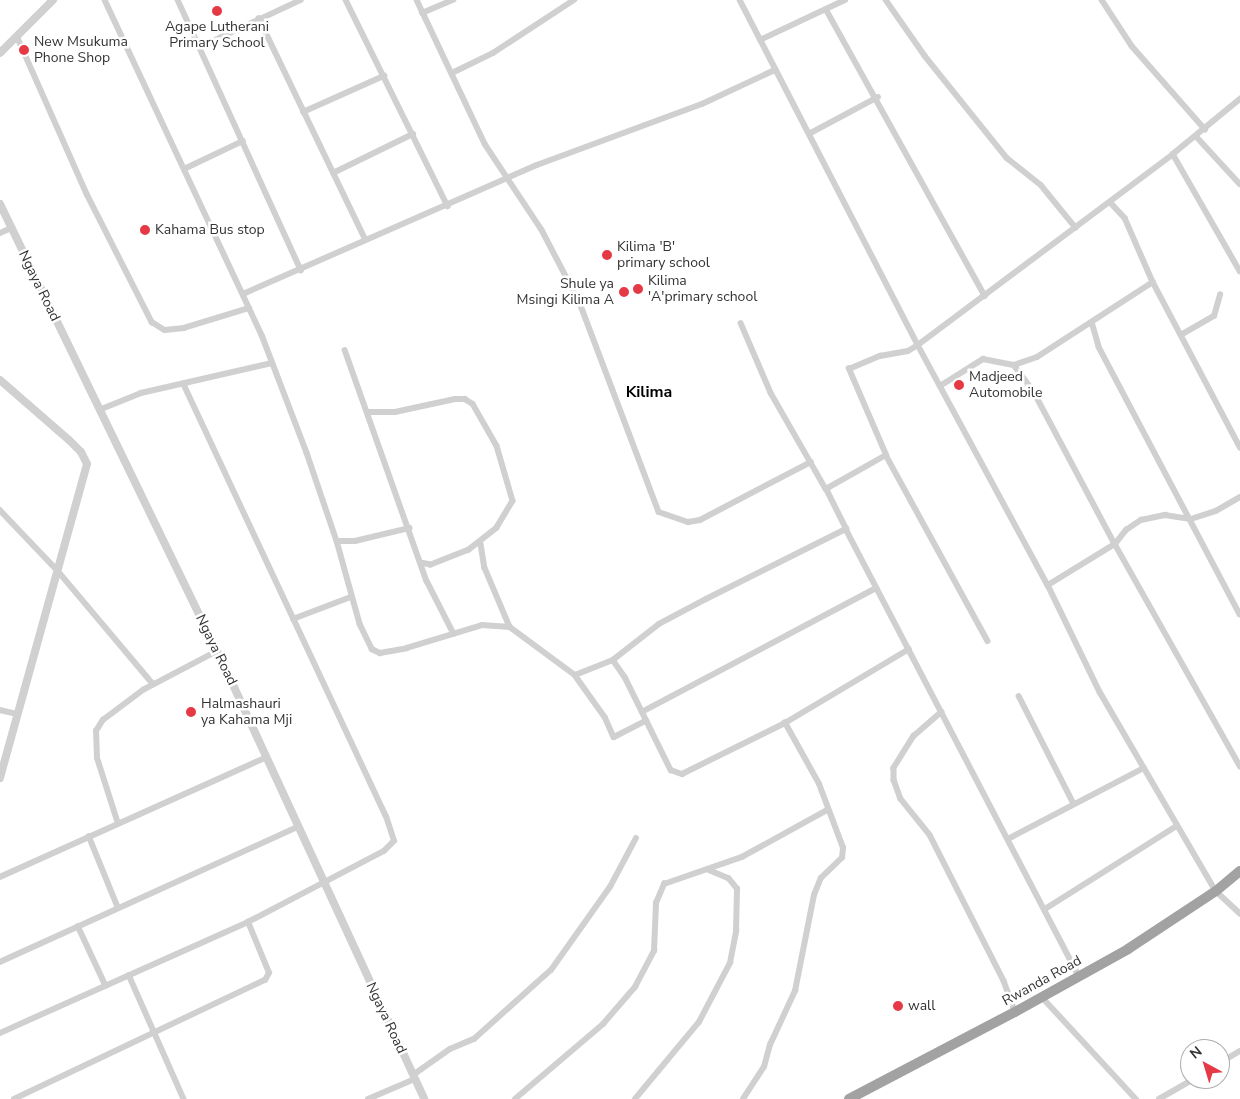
<!DOCTYPE html>
<style>
body{margin:0}
#map{position:relative;width:1240px;height:1099px;overflow:hidden;background:#fff;font-family:"Nunito Sans",sans-serif}
div>[style]{position:absolute}
[style*='--x']{left:calc(var(--x)*1px);top:calc(var(--y)*1px);width:calc(var(--w)*1px);rotate:calc(var(--a)*1deg)}
.minor>*{height:5.5px;margin:-2.75px;padding:0 2.75px;transform-origin:2.75px;border-radius:2.75px;background:#d0d0d0}
.tertiary>*{height:8px;margin:-4px;padding:0 4px;transform-origin:4px;border-radius:4px;background:#d0d0d0}
.trunk>*{height:10px;margin:-5px;padding:0 5px;transform-origin:5px;border-radius:5px;background:#a2a2a2}
.dots>*{width:14px;height:14px;translate:-50% -50%;box-sizing:border-box;border:2px solid #fff;border-radius:50%}
span{translate:-50% -50%;white-space:nowrap;text-align:center;line-height:1.15;-webkit-text-stroke:5px #fff;paint-order:stroke}
.poi-label{font-size:14px;color:#333}
.left{translate:0 -50%;text-align:left}
.right{translate:-100% -50%;text-align:right}
.street-label{font-size:14px;color:#333}
.quarter-label{font-size:16px;color:#000;font-weight:700}
.north{position:absolute;left:1180px;top:1039px;width:50px;height:50px;box-sizing:border-box;background:#fff;border:1px solid #adadad;border-radius:50%;rotate:321deg;font-size:14px;font-weight:700;line-height:20px;text-align:center;color:#333}
.north::after{content:'';display:block;margin:auto;width:18px;height:22px;background:#e63946;clip-path:polygon(50% 0,100% 100%,50% 72%,0 100%)}
</style>
<div id="map">
<div class="minor">
<div style="--x:105;--y:0;--w:370;--a:64.9"></div>
<div style="--x:262;--y:335;--w:126;--a:69.1"></div>
<div style="--x:307;--y:453;--w:93;--a:71.2"></div>
<div style="--x:337;--y:541;--w:86;--a:74.5"></div>
<div style="--x:360;--y:624;--w:28;--a:64"></div>
<div style="--x:372;--y:649;--w:9;--a:27"></div>
<div style="--x:380;--y:653;--w:27;--a:-10"></div>
<div style="--x:407;--y:648;--w:78;--a:-17"></div>
<div style="--x:482;--y:625;--w:28;--a:4"></div>
<div style="--x:510;--y:627;--w:81;--a:36.4"></div>
<div style="--x:575;--y:675;--w:52;--a:54.5"></div>
<div style="--x:605;--y:717;--w:22;--a:66"></div>
<div style="--x:614;--y:737;--w:36;--a:-27"></div>
<div style="--x:178;--y:0;--w:297;--a:65.5"></div>
<div style="--x:346;--y:0;--w:230;--a:63.7"></div>
<div style="--x:417;--y:0;--w:159;--a:64.7"></div>
<div style="--x:485;--y:144;--w:103;--a:56.5"></div>
<div style="--x:542;--y:230;--w:82;--a:62.5"></div>
<div style="--x:580;--y:303;--w:223;--a:69.3"></div>
<div style="--x:659;--y:512;--w:31;--a:19"></div>
<div style="--x:688;--y:522;--w:12;--a:-9"></div>
<div style="--x:700;--y:520;--w:125;--a:-27.6"></div>
<div style="--x:740;--y:0;--w:388;--a:62.7"></div>
<div style="--x:918;--y:345;--w:273;--a:61.6"></div>
<div style="--x:1048;--y:585;--w:119;--a:64.1"></div>
<div style="--x:1100;--y:692;--w:230;--a:59.8"></div>
<div style="--x:1216;--y:891;--w:33;--a:43"></div>
<div style="--x:886;--y:0;--w:68;--a:55.1"></div>
<div style="--x:925;--y:56;--w:131;--a:51.2"></div>
<div style="--x:1007;--y:158;--w:43;--a:38.5"></div>
<div style="--x:1041;--y:185;--w:55;--a:50.9"></div>
<div style="--x:1102;--y:0;--w:55;--a:56.9"></div>
<div style="--x:1132;--y:46;--w:111;--a:48.7"></div>
<div style="--x:826;--y:9;--w:328;--a:61"></div>
<div style="--x:422;--y:13;--w:34;--a:-23"></div>
<div style="--x:259;--y:18;--w:246;--a:64.3"></div>
<div style="--x:17;--y:36;--w:173;--a:66.1"></div>
<div style="--x:87;--y:194;--w:144;--a:63.1"></div>
<div style="--x:152;--y:322;--w:15;--a:32"></div>
<div style="--x:165;--y:330;--w:19;--a:-6"></div>
<div style="--x:184;--y:328;--w:68;--a:-17.1"></div>
<div style="--x:760;--y:40;--w:94;--a:-25.2"></div>
<div style="--x:200;--y:47;--w:111;--a:-25"></div>
<div style="--x:452;--y:73;--w:46;--a:-26"></div>
<div style="--x:493;--y:53;--w:97;--a:-33.2"></div>
<div style="--x:303;--y:112;--w:89;--a:-24"></div>
<div style="--x:809;--y:134;--w:78;--a:-28.2"></div>
<div style="--x:1196;--y:136;--w:65;--a:47.5"></div>
<div style="--x:1173;--y:154;--w:135;--a:60.2"></div>
<div style="--x:184;--y:169;--w:65;--a:-25.4"></div>
<div style="--x:333;--y:173;--w:89;--a:-26"></div>
<div style="--x:1110;--y:202;--w:22;--a:47"></div>
<div style="--x:1125;--y:218;--w:70;--a:66.4"></div>
<div style="--x:1153;--y:282;--w:187;--a:62.2"></div>
<div style="--x:0;--y:233;--w:12;--a:-24"></div>
<div style="--x:243;--y:294;--w:321;--a:-23.7"></div>
<div style="--x:537;--y:165;--w:176;--a:-20.3"></div>
<div style="--x:702;--y:104;--w:81;--a:-25"></div>
<div style="--x:1092;--y:322;--w:26;--a:74"></div>
<div style="--x:1099;--y:347;--w:302;--a:62.2"></div>
<div style="--x:741;--y:323;--w:76;--a:66.8"></div>
<div style="--x:771;--y:393;--w:111;--a:60.2"></div>
<div style="--x:1181;--y:335;--w:38;--a:-30"></div>
<div style="--x:1214;--y:316;--w:22;--a:-74"></div>
<div style="--x:345;--y:350;--w:245;--a:70.5"></div>
<div style="--x:427;--y:581;--w:59;--a:63"></div>
<div style="--x:1014;--y:365;--w:31;--a:53"></div>
<div style="--x:1033;--y:390;--w:174;--a:62"></div>
<div style="--x:1115;--y:544;--w:255;--a:60.6"></div>
<div style="--x:940;--y:386;--w:51;--a:-32.1"></div>
<div style="--x:983;--y:359;--w:32;--a:11"></div>
<div style="--x:1014;--y:365;--w:24;--a:-19"></div>
<div style="--x:1037;--y:357;--w:138;--a:-32.9"></div>
<div style="--x:99;--y:410;--w:45;--a:-22"></div>
<div style="--x:141;--y:393;--w:134;--a:-12.9"></div>
<div style="--x:368;--y:412;--w:27;--a:0"></div>
<div style="--x:395;--y:412;--w:61;--a:-12.2"></div>
<div style="--x:455;--y:399;--w:10;--a:0"></div>
<div style="--x:465;--y:399;--w:9;--a:32"></div>
<div style="--x:473;--y:404;--w:48;--a:60.3"></div>
<div style="--x:497;--y:446;--w:57;--a:73.8"></div>
<div style="--x:513;--y:501;--w:31;--a:121"></div>
<div style="--x:497;--y:528;--w:36;--a:142"></div>
<div style="--x:469;--y:550;--w:41;--a:158.5"></div>
<div style="--x:431;--y:565;--w:10;--a:-169"></div>
<div style="--x:886;--y:455;--w:212;--a:61.3"></div>
<div style="--x:0;--y:510;--w:84;--a:46.4"></div>
<div style="--x:58;--y:571;--w:148;--a:49.9"></div>
<div style="--x:846;--y:529;--w:504;--a:62.47"></div>
<div style="--x:337;--y:541;--w:18;--a:0"></div>
<div style="--x:355;--y:541;--w:56;--a:-13.5"></div>
<div style="--x:481;--y:544;--w:24;--a:81"></div>
<div style="--x:485;--y:568;--w:64;--a:67"></div>
<div style="--x:1048;--y:585;--w:79;--a:-31.5"></div>
<div style="--x:1115;--y:544;--w:18;--a:-52"></div>
<div style="--x:1126;--y:530;--w:18;--a:-34"></div>
<div style="--x:1141;--y:520;--w:25;--a:-12"></div>
<div style="--x:1165;--y:515;--w:26;--a:9"></div>
<div style="--x:1191;--y:519;--w:26;--a:-18"></div>
<div style="--x:1216;--y:511;--w:28;--a:-30"></div>
<div style="--x:293;--y:619;--w:62;--a:-20.8"></div>
<div style="--x:613;--y:660;--w:21;--a:55"></div>
<div style="--x:625;--y:677;--w:104;--a:63.7"></div>
<div style="--x:671;--y:770;--w:12;--a:20"></div>
<div style="--x:682;--y:774;--w:115;--a:-26.3"></div>
<div style="--x:785;--y:723;--w:144;--a:-30.8"></div>
<div style="--x:575;--y:675;--w:41;--a:-21.5"></div>
<div style="--x:613;--y:660;--w:58;--a:-38"></div>
<div style="--x:659;--y:624;--w:53;--a:-28"></div>
<div style="--x:706;--y:599;--w:157;--a:-26.6"></div>
<div style="--x:846;--y:529;--w:45;--a:-116.6"></div>
<div style="--x:826;--y:489;--w:69;--a:-29.5"></div>
<div style="--x:886;--y:455;--w:94;--a:-113.3"></div>
<div style="--x:849;--y:369;--w:34;--a:-23"></div>
<div style="--x:880;--y:356;--w:28;--a:-10"></div>
<div style="--x:908;--y:351;--w:12;--a:-31"></div>
<div style="--x:918;--y:345;--w:319;--a:-36.8"></div>
<div style="--x:1173;--y:154;--w:87;--a:-39.4"></div>
<div style="--x:1019;--y:696;--w:121;--a:63"></div>
<div style="--x:0;--y:710;--w:18;--a:13"></div>
<div style="--x:642;--y:712;--w:265;--a:-27.9"></div>
<div style="--x:942;--y:712;--w:37;--a:139"></div>
<div style="--x:914;--y:736;--w:38;--a:122"></div>
<div style="--x:894;--y:768;--w:12;--a:90"></div>
<div style="--x:894;--y:780;--w:20;--a:70"></div>
<div style="--x:901;--y:799;--w:46;--a:51.1"></div>
<div style="--x:930;--y:835;--w:164;--a:63.1"></div>
<div style="--x:1004;--y:981;--w:33;--a:70"></div>
<div style="--x:118;--y:824;--w:69;--a:-107.7"></div>
<div style="--x:97;--y:758;--w:27;--a:-92"></div>
<div style="--x:96;--y:731;--w:13;--a:-58"></div>
<div style="--x:103;--y:720;--w:50;--a:-36.9"></div>
<div style="--x:143;--y:690;--w:84;--a:-27.8"></div>
<div style="--x:89;--y:836;--w:77;--a:67.8"></div>
<div style="--x:1008;--y:839;--w:153;--a:-27.6"></div>
<div style="--x:0;--y:877;--w:290;--a:-24.2"></div>
<div style="--x:1045;--y:909;--w:156;--a:-32.2"></div>
<div style="--x:78;--y:926;--w:66;--a:65"></div>
<div style="--x:0;--y:962;--w:326;--a:-24.4"></div>
<div style="--x:129;--y:975;--w:136;--a:66.1"></div>
<div style="--x:1042;--y:997;--w:139;--a:47.3"></div>
<div style="--x:0;--y:1033;--w:272;--a:-24.1"></div>
<div style="--x:248;--y:922;--w:153;--a:-27.6"></div>
<div style="--x:384;--y:851;--w:14;--a:-45"></div>
<div style="--x:394;--y:841;--w:25;--a:-108"></div>
<div style="--x:386;--y:817;--w:478;--a:-115.1"></div>
<div style="--x:1220;--y:1063;--w:23;--a:-31"></div>
<div style="--x:413;--y:1075;--w:45;--a:-35.1"></div>
<div style="--x:450;--y:1049;--w:26;--a:-23"></div>
<div style="--x:474;--y:1039;--w:103;--a:-41.9"></div>
<div style="--x:551;--y:970;--w:102;--a:-54.6"></div>
<div style="--x:610;--y:887;--w:55;--a:-62"></div>
<div style="--x:14;--y:1099;--w:278;--a:-25.4"></div>
<div style="--x:265;--y:980;--w:8;--a:-60"></div>
<div style="--x:269;--y:973;--w:55;--a:-112.4"></div>
<div style="--x:368;--y:1099;--w:51;--a:-23.1"></div>
<div style="--x:515;--y:1099;--w:116;--a:-40.4"></div>
<div style="--x:603;--y:1024;--w:49;--a:-49.1"></div>
<div style="--x:635;--y:987;--w:41;--a:-62.2"></div>
<div style="--x:654;--y:951;--w:48;--a:-87.6"></div>
<div style="--x:656;--y:903;--w:21;--a:-67"></div>
<div style="--x:664;--y:884;--w:83;--a:-19.1"></div>
<div style="--x:742;--y:857;--w:97;--a:-28.9"></div>
<div style="--x:635;--y:1099;--w:100;--a:-50.3"></div>
<div style="--x:699;--y:1022;--w:67;--a:-62.3"></div>
<div style="--x:730;--y:963;--w:33;--a:-79"></div>
<div style="--x:736;--y:931;--w:42;--a:-88.6"></div>
<div style="--x:737;--y:889;--w:13;--a:-129"></div>
<div style="--x:729;--y:879;--w:23;--a:-157"></div>
<div style="--x:743;--y:1099;--w:38;--a:-57"></div>
<div style="--x:764;--y:1067;--w:23;--a:-75"></div>
<div style="--x:770;--y:1045;--w:60;--a:-65.2"></div>
<div style="--x:795;--y:991;--w:98;--a:-78.8"></div>
<div style="--x:814;--y:895;--w:18;--a:-68"></div>
<div style="--x:821;--y:878;--w:29;--a:-44"></div>
<div style="--x:842;--y:858;--w:10;--a:-84"></div>
<div style="--x:843;--y:848;--w:68;--a:-110.6"></div>
<div style="--x:819;--y:784;--w:70;--a:-119.1"></div>
<div style="--x:1159;--y:1099;--w:40;--a:-29.7"></div>
</div>
<div class="tertiary">
<div style="--x:0;--y:53;--w:75;--a:-45"></div>
<div style="--x:0;--y:204;--w:522;--a:64.12"></div>
<div style="--x:228;--y:674;--w:468;--a:65.2"></div>
<div style="--x:0;--y:380;--w:91;--a:41"></div>
<div style="--x:69;--y:440;--w:17;--a:45"></div>
<div style="--x:81;--y:452;--w:13;--a:63"></div>
<div style="--x:87;--y:464;--w:326;--a:105.5"></div>
</div>
<div class="trunk">
<div style="--x:849;--y:1099;--w:187;--a:-27.7"></div>
<div style="--x:1015;--y:1012;--w:129;--a:-29.1"></div>
<div style="--x:1128;--y:949;--w:105;--a:-33.4"></div>
<div style="--x:1216;--y:891;--w:31;--a:-40"></div>
</div>
<div class="dots">
<div style="left:217px;top:11px;background:#e63946"></div>
<div style="left:24px;top:50px;background:#e63946"></div>
<div style="left:145px;top:230px;background:#e63946"></div>
<div style="left:607px;top:255px;background:#e63946"></div>
<div style="left:638px;top:289px;background:#e63946"></div>
<div style="left:624px;top:292px;background:#e63946"></div>
<div style="left:959px;top:385px;background:#e63946"></div>
<div style="left:191px;top:712px;background:#e63946"></div>
<div style="left:898px;top:1006px;background:#e63946"></div>
</div>
<div class="poi-label">
<span style="left:217px;top:35px">Agape Lutherani<br>Primary School</span>
<span class="left" style="left:34px;top:50px">New Msukuma<br>Phone Shop</span>
<span class="left" style="left:155px;top:230px">Kahama Bus stop</span>
<span class="left" style="left:617px;top:255px">Kilima 'B'<br>primary school</span>
<span class="left" style="left:648px;top:289px">Kilima<br>'A'primary school</span>
<span class="right" style="left:614px;top:292px">Shule ya<br>Msingi Kilima A</span>
<span class="left" style="left:969px;top:385px">Madjeed<br>Automobile</span>
<span class="left" style="left:201px;top:712px">Halmashauri<br>ya Kahama Mji</span>
<span class="left" style="left:908px;top:1006px">wall</span>
</div>
<div class="street-label">
<span style="left:39px;top:286px;rotate:64deg">Ngaya Road</span>
<span style="left:216px;top:650px;rotate:64deg">Ngaya Road</span>
<span style="left:1042px;top:981px;rotate:-29deg">Rwanda Road</span>
<span style="left:386px;top:1018px;rotate:65deg">Ngaya Road</span>
</div>
<div class="quarter-label">
<span style="left:649px;top:392px">Kilima</span>
</div>
<div class="north">N</div>
</div>
